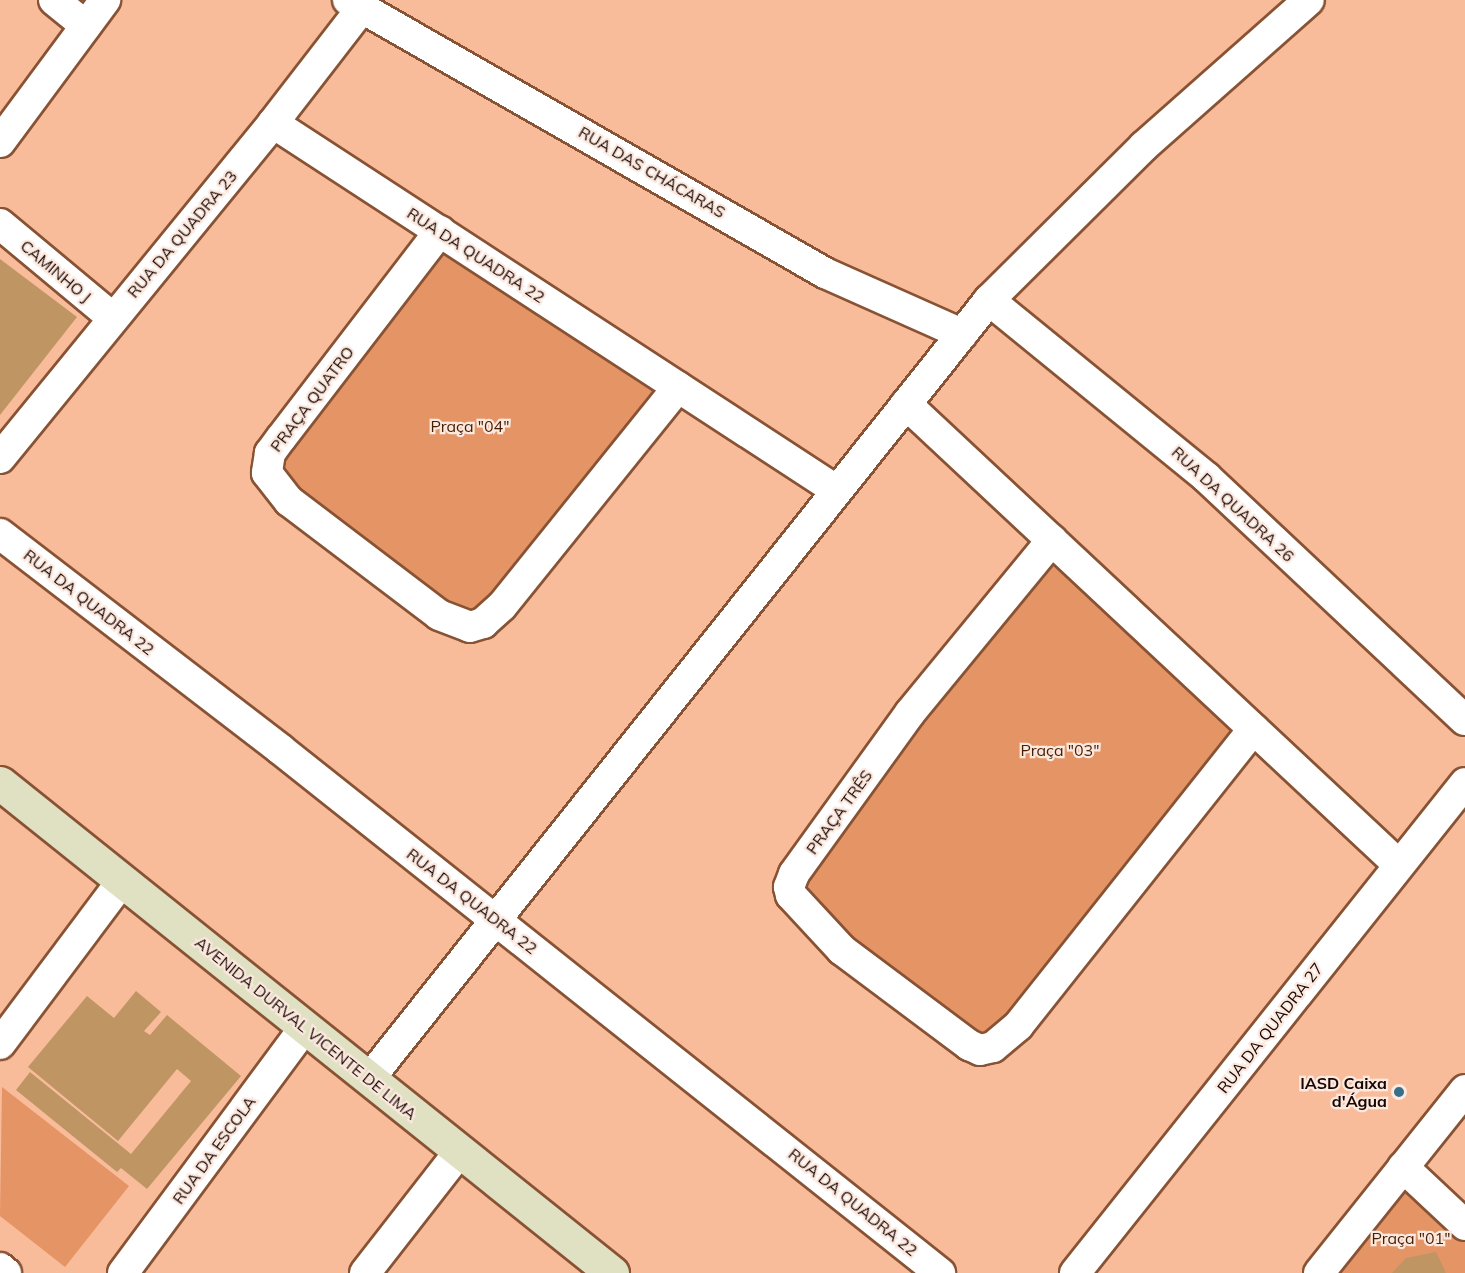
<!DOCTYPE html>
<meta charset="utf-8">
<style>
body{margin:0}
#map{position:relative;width:1465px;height:1273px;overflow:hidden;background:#f9bc9b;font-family:Mulish,sans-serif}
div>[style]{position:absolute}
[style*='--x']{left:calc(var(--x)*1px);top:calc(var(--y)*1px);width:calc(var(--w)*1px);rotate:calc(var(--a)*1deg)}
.green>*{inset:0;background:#e49465}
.building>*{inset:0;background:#bf9563}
.roads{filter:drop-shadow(2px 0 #885334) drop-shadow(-2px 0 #885334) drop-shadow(0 2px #885334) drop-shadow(0 -2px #885334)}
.street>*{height:30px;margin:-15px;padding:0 15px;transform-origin:15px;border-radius:15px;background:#fff}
.secondary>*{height:33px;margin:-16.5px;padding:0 16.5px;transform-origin:16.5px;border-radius:16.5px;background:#e0e0c2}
.dots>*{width:16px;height:16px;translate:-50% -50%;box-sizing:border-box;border:3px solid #fbe8de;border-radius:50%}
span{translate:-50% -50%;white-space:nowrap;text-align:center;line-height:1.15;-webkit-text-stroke:4.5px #fbe8de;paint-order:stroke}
.street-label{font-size:16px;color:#190500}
.park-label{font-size:16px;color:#461e02}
.poi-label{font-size:16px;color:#190500;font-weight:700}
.right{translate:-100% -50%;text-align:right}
</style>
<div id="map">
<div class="green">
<div style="clip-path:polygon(442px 240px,673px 388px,544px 550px,463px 621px,282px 484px,276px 459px)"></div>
<div style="clip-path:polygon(1053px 557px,1246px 730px,991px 1043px,840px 936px,805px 892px,808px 869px,875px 778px)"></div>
<div style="clip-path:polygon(2px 1087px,129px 1186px,65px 1267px,0 1216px)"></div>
<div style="clip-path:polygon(1407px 1186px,1465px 1237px,1465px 1273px,1339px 1273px)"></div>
</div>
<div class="building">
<div style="clip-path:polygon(0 259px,77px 317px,0 415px)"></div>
<div style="clip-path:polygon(136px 991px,161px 1012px,144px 1031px,150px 1035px,167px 1015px,241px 1076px,147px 1189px,121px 1168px,117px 1172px,16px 1090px,30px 1072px,131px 1154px,191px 1081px,177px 1069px,118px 1141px,28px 1067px,87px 996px,114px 1018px)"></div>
<div style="clip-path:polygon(1436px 1252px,1446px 1273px,1392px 1273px,1406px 1258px)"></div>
</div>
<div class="roads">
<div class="street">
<div style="--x:54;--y:0;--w:41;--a:39.1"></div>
<div style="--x:348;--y:0;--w:550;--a:29.78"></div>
<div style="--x:825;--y:273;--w:150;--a:24"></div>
<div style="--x:273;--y:123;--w:672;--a:33.1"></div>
<div style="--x:0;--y:142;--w:177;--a:-53.5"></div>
<div style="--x:0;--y:224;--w:147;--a:39.8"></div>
<div style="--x:440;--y:231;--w:261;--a:127.5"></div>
<div style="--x:281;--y:438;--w:19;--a:126"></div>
<div style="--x:270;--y:453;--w:20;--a:99"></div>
<div style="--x:267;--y:473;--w:36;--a:52"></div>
<div style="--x:289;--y:501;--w:188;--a:37.2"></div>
<div style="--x:439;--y:615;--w:33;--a:21"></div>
<div style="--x:470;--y:627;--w:14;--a:-17"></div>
<div style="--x:483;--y:623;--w:25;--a:-42"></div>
<div style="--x:502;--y:606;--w:281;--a:-51.2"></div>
<div style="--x:989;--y:300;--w:280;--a:39.2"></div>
<div style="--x:1206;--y:477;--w:355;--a:43.2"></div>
<div style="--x:906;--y:404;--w:675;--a:43.08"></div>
<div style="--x:0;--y:458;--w:432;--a:-50.8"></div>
<div style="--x:273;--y:123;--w:145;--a:-52.3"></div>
<div style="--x:0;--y:534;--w:353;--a:37.5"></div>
<div style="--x:280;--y:749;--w:843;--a:38.45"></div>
<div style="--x:1052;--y:540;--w:224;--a:129.4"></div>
<div style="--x:910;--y:713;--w:198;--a:125.8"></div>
<div style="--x:794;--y:874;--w:14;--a:111"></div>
<div style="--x:789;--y:887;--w:8;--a:76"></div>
<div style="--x:791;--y:895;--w:75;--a:47.2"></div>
<div style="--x:842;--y:950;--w:159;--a:36.8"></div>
<div style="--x:969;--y:1045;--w:12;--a:24"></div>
<div style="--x:980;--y:1050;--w:13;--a:-13"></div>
<div style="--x:993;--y:1047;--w:33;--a:-40"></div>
<div style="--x:1018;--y:1026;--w:379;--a:-51.6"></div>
<div style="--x:0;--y:1044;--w:204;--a:-53.2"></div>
<div style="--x:369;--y:1079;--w:996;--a:-51.48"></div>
<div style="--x:989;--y:300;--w:218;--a:-44.8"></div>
<div style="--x:1144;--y:146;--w:220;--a:-41.5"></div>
<div style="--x:1403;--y:1167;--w:85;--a:43.1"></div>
<div style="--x:0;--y:1268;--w:8;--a:40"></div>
<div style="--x:123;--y:1273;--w:306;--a:-53.5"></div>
<div style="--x:365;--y:1273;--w:155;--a:-52.1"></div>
<div style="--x:1075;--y:1273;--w:626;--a:-51.48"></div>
<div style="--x:1319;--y:1273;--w:234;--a:-51.4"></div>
</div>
<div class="secondary">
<div style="--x:0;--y:783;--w:784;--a:38.68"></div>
</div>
</div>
<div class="dots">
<div style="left:1399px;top:1092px;background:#376f89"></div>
</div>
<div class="street-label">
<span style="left:652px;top:172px;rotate:30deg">RUA DAS CHÁCARAS</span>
<span style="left:182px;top:234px;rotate:-50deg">RUA DA QUADRA 23</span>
<span style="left:476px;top:255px;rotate:33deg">RUA DA QUADRA 22</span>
<span style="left:56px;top:271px;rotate:40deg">CAMINHO J</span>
<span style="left:312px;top:399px;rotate:-53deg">PRAÇA QUATRO</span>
<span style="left:1233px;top:504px;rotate:43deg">RUA DA QUADRA 26</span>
<span style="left:89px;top:602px;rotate:38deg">RUA DA QUADRA 22</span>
<span style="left:839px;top:812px;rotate:-54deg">PRAÇA TRÊS</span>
<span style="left:472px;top:901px;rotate:38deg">RUA DA QUADRA 22</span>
<span style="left:306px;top:1028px;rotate:39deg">AVENIDA DURVAL VICENTE DE LIMA</span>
<span style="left:1270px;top:1028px;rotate:-52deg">RUA DA QUADRA 27</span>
<span style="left:214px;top:1150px;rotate:-54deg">RUA DA ESCOLA</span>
<span style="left:853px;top:1202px;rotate:39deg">RUA DA QUADRA 22</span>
</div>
<div class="park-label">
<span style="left:470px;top:426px">Praça "04"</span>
<span style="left:1060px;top:750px">Praça "03"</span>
<span style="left:1411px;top:1238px">Praça "01"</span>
</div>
<div class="poi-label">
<span class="right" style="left:1387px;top:1092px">IASD Caixa<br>d'Água</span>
</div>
</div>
